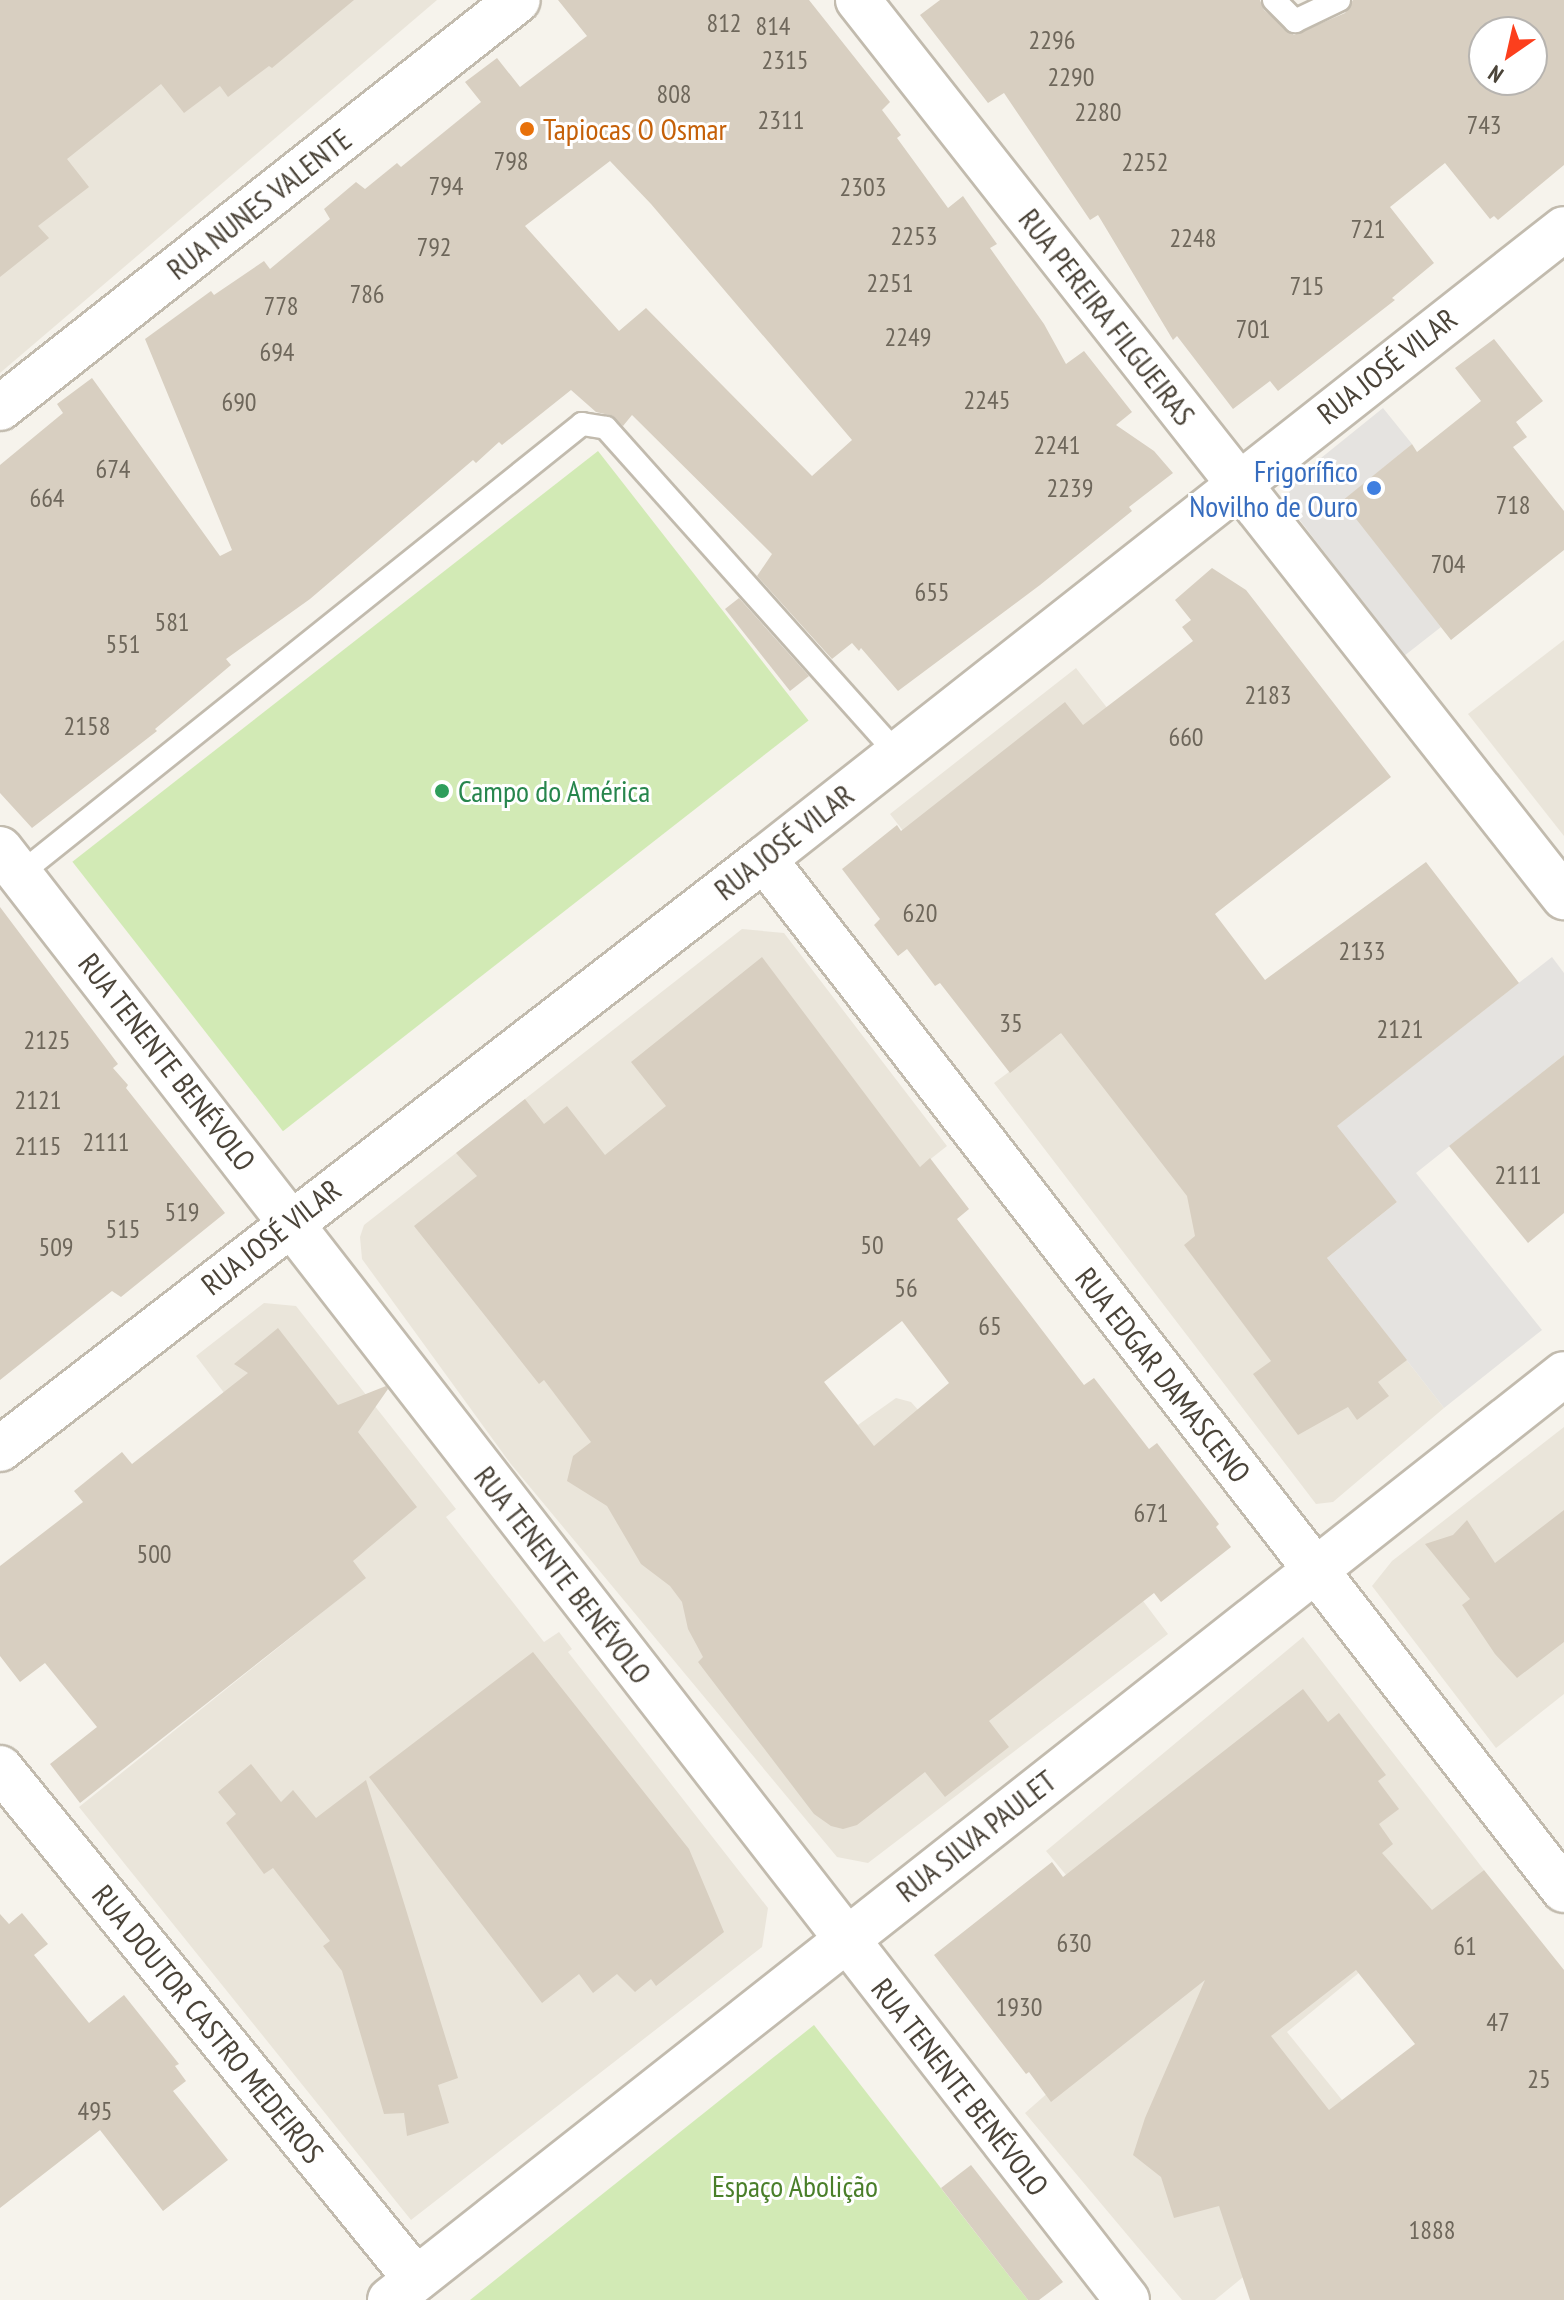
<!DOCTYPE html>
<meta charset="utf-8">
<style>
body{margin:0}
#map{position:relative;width:1564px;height:2300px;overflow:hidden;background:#f6f3ec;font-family:"PT Sans Narrow",sans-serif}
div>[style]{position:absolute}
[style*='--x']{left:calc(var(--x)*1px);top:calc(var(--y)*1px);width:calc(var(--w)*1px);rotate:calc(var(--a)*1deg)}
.residential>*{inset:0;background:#eae5da}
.green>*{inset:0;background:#d2eab5;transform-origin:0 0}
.parking>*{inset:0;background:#e5e3e0}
.building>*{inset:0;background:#d8cfc1}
.roads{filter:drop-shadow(2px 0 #c2bbae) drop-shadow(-2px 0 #c2bbae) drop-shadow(0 2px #c2bbae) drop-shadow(0 -2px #c2bbae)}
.service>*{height:22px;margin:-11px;padding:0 11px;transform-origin:11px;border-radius:11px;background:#fff}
.minor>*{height:44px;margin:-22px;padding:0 22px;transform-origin:22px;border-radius:22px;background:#fff}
.tertiary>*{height:44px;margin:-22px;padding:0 22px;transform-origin:22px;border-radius:22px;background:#fff}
.dots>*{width:22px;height:22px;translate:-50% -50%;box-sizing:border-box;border:4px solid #fff;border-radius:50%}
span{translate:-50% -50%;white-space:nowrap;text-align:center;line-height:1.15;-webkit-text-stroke:6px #fff;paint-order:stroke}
.number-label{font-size:26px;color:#6e675b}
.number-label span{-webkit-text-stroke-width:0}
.food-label{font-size:30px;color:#c56008}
.left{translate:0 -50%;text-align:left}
.street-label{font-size:30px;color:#4b4439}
.shop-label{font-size:30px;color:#366cbe}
.right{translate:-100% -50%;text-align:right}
.leisure-label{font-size:30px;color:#27864d}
.park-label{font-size:30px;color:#4a7f2a}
.north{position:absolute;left:1468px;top:16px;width:80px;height:80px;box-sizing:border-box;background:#fff;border:2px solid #b7b4b0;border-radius:50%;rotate:214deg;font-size:22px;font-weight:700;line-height:32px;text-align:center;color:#4b4439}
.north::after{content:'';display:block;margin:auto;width:28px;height:36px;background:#fc3f1d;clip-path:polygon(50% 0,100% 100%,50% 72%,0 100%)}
</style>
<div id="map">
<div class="residential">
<div style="clip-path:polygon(0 0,437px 0,0 373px)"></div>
<div style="clip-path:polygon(1564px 640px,1564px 836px,1468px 714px)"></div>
<div style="clip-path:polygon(1076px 668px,1247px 887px,1185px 936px,1267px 1181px,1444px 1408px,1333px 1502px,1316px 1504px,994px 1083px,1060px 1034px,890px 814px)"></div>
<div style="clip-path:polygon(742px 929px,784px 933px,947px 1146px,756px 1297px,858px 1425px,896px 1398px,911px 1402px,946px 1441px,995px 1405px,1168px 1634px,868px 1863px,837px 1857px,510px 1463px,362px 1259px,360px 1237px,364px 1225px)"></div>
<div style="clip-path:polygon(264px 1303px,296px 1306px,456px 1509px,446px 1517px,544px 1642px,559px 1632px,572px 1649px,568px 1652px,768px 1908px,762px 1947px,411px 2220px,79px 1807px,365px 1578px,196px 1356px)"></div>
<div style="clip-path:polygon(1564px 1427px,1564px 1694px,1496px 1748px,1372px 1586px,1392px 1561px)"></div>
<div style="clip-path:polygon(1303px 1637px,1484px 1870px,1287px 2032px,1389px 2158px,1215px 2300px,1182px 2300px,1025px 2113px,1163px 1991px,1046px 1851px)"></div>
</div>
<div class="green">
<div style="left:598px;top:451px;width:342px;height:667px;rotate:52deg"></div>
<div style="clip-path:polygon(814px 2025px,1028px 2300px,470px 2300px)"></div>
</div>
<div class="parking">
<div style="clip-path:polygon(1383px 408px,1412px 444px,1343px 501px,1441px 627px,1404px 656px,1292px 510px,1288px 495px,1295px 479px)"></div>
<div style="clip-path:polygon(1552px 957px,1564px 973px,1564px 1055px,1416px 1173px,1542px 1330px,1444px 1408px,1327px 1258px,1397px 1202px,1335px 1127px)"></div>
</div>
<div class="building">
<div style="clip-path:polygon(0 0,354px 0,272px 68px,269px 66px,228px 97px,220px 86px,184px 113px,161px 84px,67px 159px,89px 187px,38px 226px,49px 238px,0 277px)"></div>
<div style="clip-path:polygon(evenodd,558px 0,809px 0,890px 102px,882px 110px,901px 135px,897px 138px,948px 208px,963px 196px,974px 212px,997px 244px,990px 248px,1044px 324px,1066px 364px,1084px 351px,1132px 412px,1116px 425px,1154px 451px,1173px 473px,1129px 507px,1132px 511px,1040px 585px,898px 691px,861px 648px,859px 651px,852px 643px,832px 659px,757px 576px,772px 554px,632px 415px,623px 426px,609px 415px,596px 412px,571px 390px,502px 445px,499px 442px,476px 463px,473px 460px,310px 599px,226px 659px,231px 665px,155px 729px,157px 731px,32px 828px,0 793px,0 465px,63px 413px,57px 404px,92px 378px,220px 556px,232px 550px,145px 339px,211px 291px,214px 295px,264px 261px,270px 269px,330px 219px,324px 209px,356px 182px,365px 189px,397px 163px,401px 167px,481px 102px,465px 82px,497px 58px,520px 87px,587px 36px,558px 0,610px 161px,651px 204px,852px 440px,812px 476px,646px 308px,619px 331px,525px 226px,610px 161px)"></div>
<div style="clip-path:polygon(evenodd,940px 0,1260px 0,1264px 10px,1294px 35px,1345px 13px,1353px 0,1564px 0,1564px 165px,1498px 220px,1494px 216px,1490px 219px,1445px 163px,1390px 207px,1434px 263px,1392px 298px,1395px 300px,1278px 391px,1270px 381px,1233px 409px,1177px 336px,1173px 340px,1098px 215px,1090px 220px,1004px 93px,988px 103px,920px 15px,940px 0,1484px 32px,1532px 32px,1532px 80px,1484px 80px,1484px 32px)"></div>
<div style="clip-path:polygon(1494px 339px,1543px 401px,1516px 422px,1527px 437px,1513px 447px,1564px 511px,1564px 550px,1451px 640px,1342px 501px,1412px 444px,1417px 452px,1481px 401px,1455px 368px)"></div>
<div style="clip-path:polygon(1212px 568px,1246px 590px,1391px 777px,1215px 914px,1265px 980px,1426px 862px,1519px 983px,1337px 1126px,1397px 1202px,1327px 1258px,1407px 1360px,1378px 1382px,1389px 1396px,1357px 1420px,1348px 1407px,1298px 1435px,1253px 1374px,1271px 1361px,1184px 1245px,1195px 1236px,1187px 1196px,1061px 1033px,1010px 1073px,940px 983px,935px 986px,907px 949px,898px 956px,874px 925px,880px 919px,842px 869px,897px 825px,901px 831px,1065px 702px,1083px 725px,1193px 641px,1182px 627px,1191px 620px,1175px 600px)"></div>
<div style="clip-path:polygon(739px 598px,809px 676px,790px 691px,725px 609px)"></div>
<div style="clip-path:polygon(0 907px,118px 1064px,113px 1068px,128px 1085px,126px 1088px,225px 1213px,121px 1297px,112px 1291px,0 1380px)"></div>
<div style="clip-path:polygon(evenodd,762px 957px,920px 1167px,930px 1158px,969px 1209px,957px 1219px,1084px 1385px,1094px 1378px,1149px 1449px,1157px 1443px,1219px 1524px,1216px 1527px,1231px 1547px,1161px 1602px,1154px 1593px,989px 1721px,1009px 1747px,945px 1797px,925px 1772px,857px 1825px,843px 1829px,831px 1826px,814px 1814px,698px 1662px,703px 1657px,688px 1629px,682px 1602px,670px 1586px,641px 1564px,607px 1506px,567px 1481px,573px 1456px,591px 1442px,544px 1380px,539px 1384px,414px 1226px,477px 1176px,456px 1153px,525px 1099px,544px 1124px,567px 1106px,605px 1155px,666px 1106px,631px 1062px,762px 957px,902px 1321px,949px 1383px,874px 1446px,824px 1382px,902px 1321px)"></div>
<div style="clip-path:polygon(1564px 1055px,1564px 1213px,1528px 1243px,1449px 1146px)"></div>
<div style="clip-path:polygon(278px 1328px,338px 1405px,386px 1386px,388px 1389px,358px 1432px,417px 1507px,353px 1561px,366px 1578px,80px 1803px,50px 1764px,97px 1727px,45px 1663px,20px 1682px,0 1656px,0 1566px,83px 1502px,74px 1491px,122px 1452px,132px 1464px,248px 1373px,234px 1364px)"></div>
<div style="clip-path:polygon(1564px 1510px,1564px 1642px,1517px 1678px,1495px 1654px,1462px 1605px,1470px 1599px,1425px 1544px,1453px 1535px,1467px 1520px,1495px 1563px)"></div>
<div style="clip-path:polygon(533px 1652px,689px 1849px,724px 1932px,656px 1986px,651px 1979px,635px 1992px,617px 1974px,593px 1993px,579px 1974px,542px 2003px,369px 1777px)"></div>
<div style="clip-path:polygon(evenodd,1303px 1689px,1328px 1722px,1339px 1713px,1386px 1775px,1378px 1781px,1399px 1809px,1379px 1824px,1393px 1844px,1382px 1853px,1432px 1910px,1484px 1870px,1564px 1970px,1564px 2300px,1250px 2300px,1219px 2206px,1174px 2218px,1161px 2177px,1133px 2155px,1145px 2118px,1205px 1980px,1051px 2102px,1029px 2072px,1026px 2074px,934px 1955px,1052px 1862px,1063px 1877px,1303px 1689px,1356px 1970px,1415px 2044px,1329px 2110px,1271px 2036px,1356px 1970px)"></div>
<div style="clip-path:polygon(251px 1764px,281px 1802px,293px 1790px,316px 1818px,366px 1780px,458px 2078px,438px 2085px,449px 2123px,407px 2136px,404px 2113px,384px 2114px,342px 1971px,323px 1946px,330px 1941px,273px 1868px,264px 1874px,226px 1823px,236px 1814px,218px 1792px)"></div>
<div style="clip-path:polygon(22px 1913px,48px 1944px,34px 1955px,89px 2023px,124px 1995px,179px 2064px,175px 2066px,186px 2081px,173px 2091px,228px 2160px,163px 2211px,100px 2130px,0 2208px,0 1914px,9px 1924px)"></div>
<div style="clip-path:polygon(971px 2165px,1063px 2282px,1039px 2300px,1028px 2300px,941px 2188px)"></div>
</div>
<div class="roads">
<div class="service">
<div style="--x:1274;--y:0;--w:30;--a:45"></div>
<div style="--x:1295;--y:21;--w:49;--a:-25.5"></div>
<div style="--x:20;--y:874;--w:720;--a:-38.68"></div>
<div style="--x:582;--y:424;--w:24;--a:9"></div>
<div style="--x:606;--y:428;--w:436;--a:48.2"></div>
</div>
<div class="minor">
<div style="--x:0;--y:408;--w:659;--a:-38.23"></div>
<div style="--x:764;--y:859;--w:1305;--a:52.19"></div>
<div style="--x:0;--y:1449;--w:965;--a:-37.68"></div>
<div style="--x:764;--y:859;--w:1018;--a:-38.22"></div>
<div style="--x:0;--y:1768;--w:659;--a:50.85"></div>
<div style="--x:390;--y:2300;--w:1495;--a:-38.26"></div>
</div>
<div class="tertiary">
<div style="--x:858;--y:0;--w:1142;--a:51.79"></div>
<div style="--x:0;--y:849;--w:1837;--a:52.16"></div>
</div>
</div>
<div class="dots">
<div style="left:527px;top:129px;background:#e8710a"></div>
<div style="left:1374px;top:488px;background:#3f7fe0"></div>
<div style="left:442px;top:791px;background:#2e9e5b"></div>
</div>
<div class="number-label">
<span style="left:724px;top:23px">812</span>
<span style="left:773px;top:26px">814</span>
<span style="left:1052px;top:40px">2296</span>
<span style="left:785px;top:60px">2315</span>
<span style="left:1071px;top:77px">2290</span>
<span style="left:674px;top:94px">808</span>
<span style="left:1098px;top:112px">2280</span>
<span style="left:781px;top:120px">2311</span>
<span style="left:1484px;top:125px">743</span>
<span style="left:511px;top:161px">798</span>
<span style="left:1145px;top:162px">2252</span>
<span style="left:446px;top:186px">794</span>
<span style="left:863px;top:187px">2303</span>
<span style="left:1368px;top:229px">721</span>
<span style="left:914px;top:236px">2253</span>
<span style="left:1193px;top:238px">2248</span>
<span style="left:434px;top:247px">792</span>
<span style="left:890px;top:283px">2251</span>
<span style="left:1307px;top:286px">715</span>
<span style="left:367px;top:294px">786</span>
<span style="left:281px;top:306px">778</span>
<span style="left:1253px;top:329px">701</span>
<span style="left:908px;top:337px">2249</span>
<span style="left:277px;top:352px">694</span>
<span style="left:987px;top:400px">2245</span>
<span style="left:239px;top:402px">690</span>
<span style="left:1057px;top:445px">2241</span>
<span style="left:113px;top:469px">674</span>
<span style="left:1070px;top:488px">2239</span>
<span style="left:47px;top:498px">664</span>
<span style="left:1513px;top:505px">718</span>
<span style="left:1448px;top:564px">704</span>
<span style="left:932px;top:592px">655</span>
<span style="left:172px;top:622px">581</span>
<span style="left:123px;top:644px">551</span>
<span style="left:1268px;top:695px">2183</span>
<span style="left:87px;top:726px">2158</span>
<span style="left:1186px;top:737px">660</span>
<span style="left:920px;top:913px">620</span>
<span style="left:1362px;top:951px">2133</span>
<span style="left:1011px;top:1023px">35</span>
<span style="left:1400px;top:1029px">2121</span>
<span style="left:47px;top:1040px">2125</span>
<span style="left:38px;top:1100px">2121</span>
<span style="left:106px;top:1142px">2111</span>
<span style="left:38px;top:1146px">2115</span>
<span style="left:1518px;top:1175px">2111</span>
<span style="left:182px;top:1212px">519</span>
<span style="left:123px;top:1229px">515</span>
<span style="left:872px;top:1245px">50</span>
<span style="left:56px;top:1247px">509</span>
<span style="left:906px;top:1288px">56</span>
<span style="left:990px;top:1326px">65</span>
<span style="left:1151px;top:1513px">671</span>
<span style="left:154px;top:1554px">500</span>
<span style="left:1074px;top:1943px">630</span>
<span style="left:1465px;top:1946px">61</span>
<span style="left:1019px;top:2007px">1930</span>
<span style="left:1498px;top:2022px">47</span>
<span style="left:1539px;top:2079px">25</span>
<span style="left:95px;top:2111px">495</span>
<span style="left:1432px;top:2230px">1888</span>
</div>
<div class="food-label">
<span class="left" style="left:543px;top:129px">Tapiocas O Osmar</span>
</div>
<div class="street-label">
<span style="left:259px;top:204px;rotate:-38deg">RUA NUNES VALENTE</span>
<span style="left:1107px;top:317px;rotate:52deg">RUA PEREIRA FILGUEIRAS</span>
<span style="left:1387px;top:366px;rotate:-38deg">RUA JOSÉ VILAR</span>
<span style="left:784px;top:842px;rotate:-38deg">RUA JOSÉ VILAR</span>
<span style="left:167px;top:1062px;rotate:52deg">RUA TENENTE BENÉVOLO</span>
<span style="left:271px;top:1237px;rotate:-38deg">RUA JOSÉ VILAR</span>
<span style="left:1163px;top:1375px;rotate:52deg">RUA EDGAR DAMASCENO</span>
<span style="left:563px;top:1575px;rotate:52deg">RUA TENENTE BENÉVOLO</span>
<span style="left:976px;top:1836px;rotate:-38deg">RUA SILVA PAULET</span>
<span style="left:208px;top:2024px;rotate:51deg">RUA DOUTOR CASTRO MEDEIROS</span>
<span style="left:960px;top:2087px;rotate:52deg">RUA TENENTE BENÉVOLO</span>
</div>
<div class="shop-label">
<span class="right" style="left:1358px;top:488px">Frigorífico<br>Novilho de Ouro</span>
</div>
<div class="leisure-label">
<span class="left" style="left:458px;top:791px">Campo do América</span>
</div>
<div class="park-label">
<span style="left:795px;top:2186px">Espaço Abolição</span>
</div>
<div class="north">N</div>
</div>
